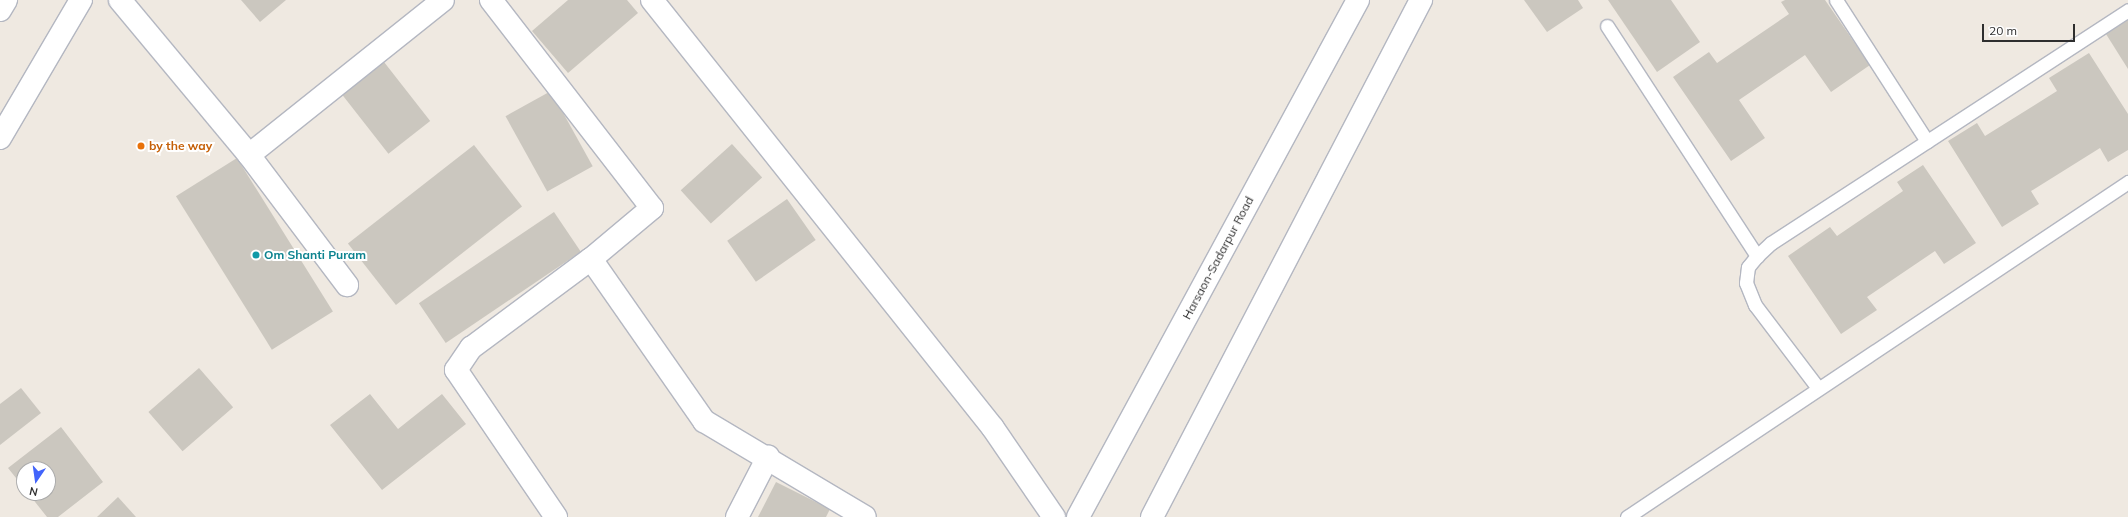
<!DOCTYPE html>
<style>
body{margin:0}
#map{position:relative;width:2128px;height:517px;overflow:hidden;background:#efe9e1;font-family:Mulish,sans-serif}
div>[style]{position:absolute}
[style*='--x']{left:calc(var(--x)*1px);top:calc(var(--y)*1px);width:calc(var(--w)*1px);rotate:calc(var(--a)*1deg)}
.building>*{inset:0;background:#cbc7bf;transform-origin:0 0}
.roads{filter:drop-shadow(1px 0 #b4b7c1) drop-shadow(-1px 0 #b4b7c1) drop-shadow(0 1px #b4b7c1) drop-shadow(0 -1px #b4b7c1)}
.service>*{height:13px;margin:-6.5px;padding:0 6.5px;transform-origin:6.5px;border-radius:6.5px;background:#fff}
.minor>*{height:22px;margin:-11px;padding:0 11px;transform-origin:11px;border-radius:11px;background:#fff}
.tertiary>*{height:22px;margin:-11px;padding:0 11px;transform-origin:11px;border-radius:11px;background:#fff}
.dots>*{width:11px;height:11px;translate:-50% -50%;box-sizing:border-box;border:2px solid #fff;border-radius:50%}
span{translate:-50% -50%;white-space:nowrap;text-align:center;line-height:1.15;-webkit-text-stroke:4px #fff;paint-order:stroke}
.food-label{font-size:12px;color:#c56008;font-weight:700}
.left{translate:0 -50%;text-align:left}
.culture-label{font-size:12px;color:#0d838f;font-weight:700}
.street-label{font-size:12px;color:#2e2e2e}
.north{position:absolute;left:16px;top:461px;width:40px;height:40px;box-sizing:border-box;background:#fff;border:1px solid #ababab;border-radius:50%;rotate:193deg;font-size:11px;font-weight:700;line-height:16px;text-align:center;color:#2e2e2e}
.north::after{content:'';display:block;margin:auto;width:14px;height:18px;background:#4264fb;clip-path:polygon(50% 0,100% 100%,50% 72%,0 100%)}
.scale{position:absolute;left:1982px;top:24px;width:93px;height:18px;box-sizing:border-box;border:2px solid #2e2e2e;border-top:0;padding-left:5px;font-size:12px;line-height:14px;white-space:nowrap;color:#2e2e2e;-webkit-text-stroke:3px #fff;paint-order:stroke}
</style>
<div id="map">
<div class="building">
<div style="clip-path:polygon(241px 0,286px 0,260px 22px)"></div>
<div style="clip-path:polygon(568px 0,627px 0,638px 13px,568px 73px,532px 31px)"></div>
<div style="clip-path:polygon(1524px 0,1578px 0,1583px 8px,1547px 32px)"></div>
<div style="clip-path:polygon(1608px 0,1671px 0,1700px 42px,1657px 72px)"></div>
<div style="clip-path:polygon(1785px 0,1825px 0,1870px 65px,1831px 92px,1805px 55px,1739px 100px,1765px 138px,1731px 161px,1673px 77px,1709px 52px,1717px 63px,1789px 14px,1781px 2px)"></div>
<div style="clip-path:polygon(2128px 20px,2128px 69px,2106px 34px)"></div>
<div style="clip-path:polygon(2089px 53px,2128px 114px,2128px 150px,2108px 162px,2100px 148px,2031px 191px,2039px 204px,2002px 227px,1948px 141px,1977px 123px,1985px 136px,2057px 91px,2049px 78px)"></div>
<div style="left:384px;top:62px;width:75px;height:53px;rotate:52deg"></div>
<div style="left:551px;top:91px;width:86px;height:52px;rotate:61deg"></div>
<div style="left:732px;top:144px;width:45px;height:69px;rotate:48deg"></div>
<div style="left:474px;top:145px;width:78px;height:160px;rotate:52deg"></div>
<div style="left:237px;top:158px;width:181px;height:72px;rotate:58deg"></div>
<div style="clip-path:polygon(1923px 165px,1976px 243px,1944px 264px,1935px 251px,1867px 297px,1877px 310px,1841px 334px,1788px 256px,1830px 227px,1837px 236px,1903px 191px,1897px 182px)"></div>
<div style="left:787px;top:199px;width:50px;height:73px;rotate:55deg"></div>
<div style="left:554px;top:212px;width:48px;height:163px;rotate:56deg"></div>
<div style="left:199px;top:368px;width:52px;height:67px;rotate:49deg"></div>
<div style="clip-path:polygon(21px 388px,41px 413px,0 445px,0 404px)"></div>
<div style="clip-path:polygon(370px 394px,398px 429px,442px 394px,466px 424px,382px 490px,330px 425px)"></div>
<div style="clip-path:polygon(61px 427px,103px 482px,58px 517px,47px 517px,28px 493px,48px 493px,48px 469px,24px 469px,24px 488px,8px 468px)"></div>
<div style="clip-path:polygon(776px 482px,830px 509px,826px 517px,758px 517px)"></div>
<div style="clip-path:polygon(118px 497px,136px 517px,97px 517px)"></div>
</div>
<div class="roads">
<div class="service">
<div style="--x:1836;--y:0;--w:168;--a:57.2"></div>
<div style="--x:1607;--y:26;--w:275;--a:56.9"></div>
<div style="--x:1818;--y:388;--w:104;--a:-127.2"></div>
<div style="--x:1755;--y:305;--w:24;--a:-112"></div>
<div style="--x:1746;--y:283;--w:16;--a:-83"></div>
<div style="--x:1748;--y:267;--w:14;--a:-51"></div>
<div style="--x:1757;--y:256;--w:19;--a:-43"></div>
<div style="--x:1771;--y:243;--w:426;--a:-33.1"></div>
<div style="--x:1627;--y:517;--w:603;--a:-33.77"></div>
</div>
<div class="minor">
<div style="--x:120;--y:0;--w:202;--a:50.2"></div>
<div style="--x:249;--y:155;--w:163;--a:53"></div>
<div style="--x:491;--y:0;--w:263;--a:52.3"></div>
<div style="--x:652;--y:208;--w:80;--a:140.1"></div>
<div style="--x:591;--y:259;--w:198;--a:55.1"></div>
<div style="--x:704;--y:421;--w:187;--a:30.8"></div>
<div style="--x:652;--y:0;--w:547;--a:51.45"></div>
<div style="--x:993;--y:428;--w:108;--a:55.6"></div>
<div style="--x:249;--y:155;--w:248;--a:-38.6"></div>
<div style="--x:556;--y:517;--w:178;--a:-124.2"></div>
<div style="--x:456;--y:370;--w:27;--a:-56"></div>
<div style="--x:471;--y:348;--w:149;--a:-36.6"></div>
<div style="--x:737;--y:517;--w:68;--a:-62.7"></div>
</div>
<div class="tertiary">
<div style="--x:0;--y:10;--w:12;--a:-59"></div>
<div style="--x:0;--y:138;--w:160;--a:-59.6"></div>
<div style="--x:1078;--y:517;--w:588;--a:-61.56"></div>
<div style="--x:1152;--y:517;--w:583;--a:-62.51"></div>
</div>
</div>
<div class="dots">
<div style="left:141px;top:146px;background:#e8710a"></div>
<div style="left:256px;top:255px;background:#0f9aa8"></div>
</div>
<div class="food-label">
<span class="left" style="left:149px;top:146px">by the way</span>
</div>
<div class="culture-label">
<span class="left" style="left:264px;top:255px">Om Shanti Puram</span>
</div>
<div class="street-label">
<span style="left:1218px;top:258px;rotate:-62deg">Harsaon-Sadarpur Road</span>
</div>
<div class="north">N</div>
<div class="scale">20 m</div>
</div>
